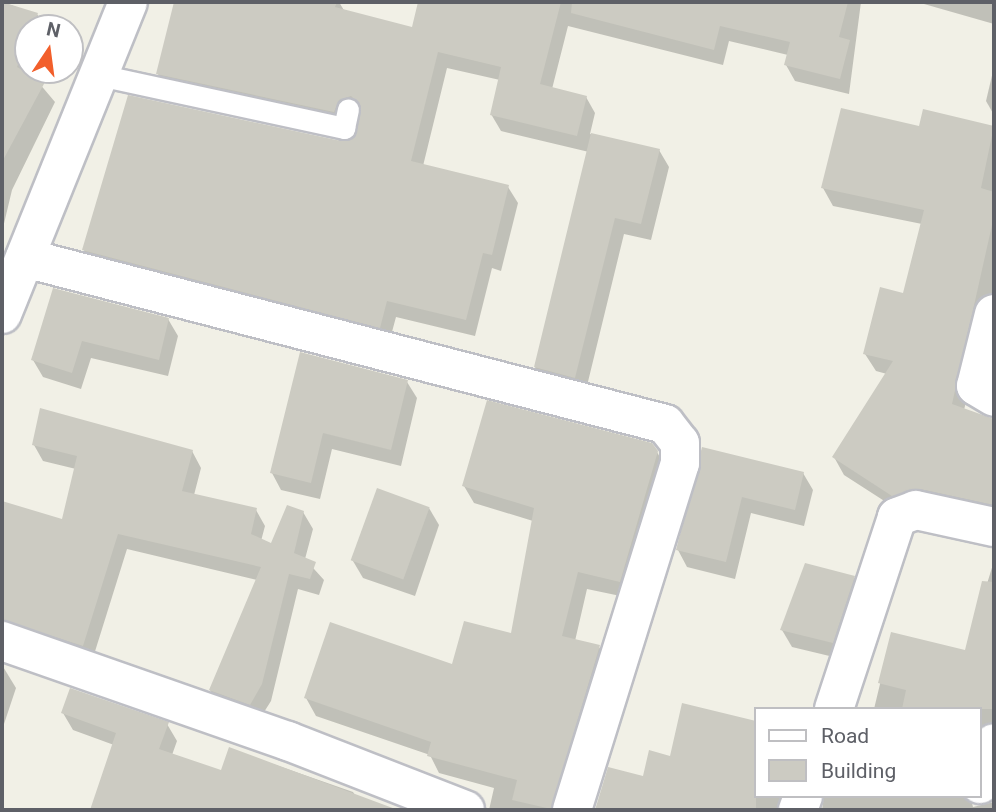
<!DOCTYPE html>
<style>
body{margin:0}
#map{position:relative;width:996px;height:812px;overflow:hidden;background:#f1f0e6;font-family:Roboto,sans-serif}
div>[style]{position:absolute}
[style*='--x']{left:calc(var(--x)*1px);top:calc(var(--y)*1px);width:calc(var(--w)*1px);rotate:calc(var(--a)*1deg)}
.shadow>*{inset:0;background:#0003}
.building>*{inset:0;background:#cccbc2;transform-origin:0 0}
.roads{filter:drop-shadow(2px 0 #bebfc5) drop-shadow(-2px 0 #bebfc5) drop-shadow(0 2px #bebfc5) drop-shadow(0 -2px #bebfc5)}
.service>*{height:21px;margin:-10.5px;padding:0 10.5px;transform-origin:10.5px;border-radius:10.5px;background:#fff}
.minor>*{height:38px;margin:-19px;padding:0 19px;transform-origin:19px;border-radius:19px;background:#fff}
.secondary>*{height:38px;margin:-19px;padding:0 19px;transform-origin:19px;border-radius:19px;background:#fff}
span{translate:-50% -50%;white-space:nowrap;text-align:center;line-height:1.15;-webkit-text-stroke:5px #fff;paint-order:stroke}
.frame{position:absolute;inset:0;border:4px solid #5e6067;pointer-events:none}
.legend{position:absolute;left:754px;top:707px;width:228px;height:91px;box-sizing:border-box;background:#fff;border:2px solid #bfbfc2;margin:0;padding:9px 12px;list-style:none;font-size:21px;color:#5e6067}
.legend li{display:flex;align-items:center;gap:14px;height:35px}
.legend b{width:35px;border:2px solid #bfbfc2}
.north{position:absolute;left:14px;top:14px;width:70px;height:70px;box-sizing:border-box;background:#fff;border:2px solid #bfbfc2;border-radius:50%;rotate:13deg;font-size:19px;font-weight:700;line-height:28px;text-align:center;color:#5e6067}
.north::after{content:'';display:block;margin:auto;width:24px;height:32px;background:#f25f2b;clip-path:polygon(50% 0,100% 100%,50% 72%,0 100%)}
</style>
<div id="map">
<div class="shadow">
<div style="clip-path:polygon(2px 2px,37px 14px,45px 28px,28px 28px,28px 70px,55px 102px,12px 190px,2px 232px)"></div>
<div style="clip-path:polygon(176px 2px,339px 2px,345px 12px,413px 29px,421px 2px,861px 2px,849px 94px,795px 81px,786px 65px,788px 55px,729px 41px,723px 65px,568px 26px,552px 89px,586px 97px,595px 113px,590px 134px,659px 150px,669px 167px,651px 240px,624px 234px,585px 394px,545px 384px,535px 367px,589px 152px,501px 131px,491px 114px,500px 80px,447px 68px,423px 166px,508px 187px,518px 203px,501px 271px,492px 268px,475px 336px,396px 317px,389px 343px,93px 266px,84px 250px,358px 132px,361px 112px,348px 116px,343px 128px,167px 90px,158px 74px)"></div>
<div style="clip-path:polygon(917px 2px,994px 2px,994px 24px)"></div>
<div style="clip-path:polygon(994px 67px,994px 115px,986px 101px)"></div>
<div style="clip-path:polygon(924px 111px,994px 128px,994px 311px,989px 309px,964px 410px,994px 421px,994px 519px,903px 513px,844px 475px,834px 457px,887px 374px,876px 371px,865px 354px,905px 295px,922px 224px,833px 206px,823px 188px,920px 128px)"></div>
<div style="clip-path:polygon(55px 290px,168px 319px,178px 336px,168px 376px,91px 358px,81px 389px,43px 377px,33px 360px)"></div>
<div style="clip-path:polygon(301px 354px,407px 382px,417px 398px,401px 466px,332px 449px,320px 499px,281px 490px,272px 473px)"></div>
<div style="clip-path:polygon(34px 445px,192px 451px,201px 468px,194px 495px,256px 510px,265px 526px,261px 541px,272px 545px,303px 512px,313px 529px,305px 559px,324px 580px,319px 595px,298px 589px,271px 701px,259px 720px,220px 706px,210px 690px,257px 580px,127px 549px,92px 661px,2px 640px,2px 503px,63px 521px,76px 469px,43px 461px)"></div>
<div style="clip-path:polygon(703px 449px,803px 473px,813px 490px,804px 526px,751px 513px,735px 579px,687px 567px,678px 550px)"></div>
<div style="clip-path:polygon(657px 452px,667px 470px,630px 598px,587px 589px,575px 641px,599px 647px,609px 664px,565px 810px,489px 810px,494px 788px,439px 773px,430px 755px,316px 716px,306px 698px,454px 666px,512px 635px,533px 521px,474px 503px,464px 486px)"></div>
<div style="clip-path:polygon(429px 508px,439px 525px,415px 596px,363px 578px,353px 561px)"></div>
<div style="clip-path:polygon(994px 561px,994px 740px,980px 765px,980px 709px,874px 709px,892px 634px,966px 652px)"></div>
<div style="clip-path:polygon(854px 577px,863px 594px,842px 659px,792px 647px,782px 630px)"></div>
<div style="clip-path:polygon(2px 665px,16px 688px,2px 730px)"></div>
<div style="clip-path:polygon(684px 705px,756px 723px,756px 796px,798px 796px,792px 810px,596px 810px,609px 769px,644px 778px,672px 758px)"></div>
<div style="clip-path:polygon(63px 713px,167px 724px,177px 741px,172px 755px,223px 772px,230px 749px,353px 792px,365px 810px,92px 810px,114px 745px,73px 730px)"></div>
<div style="clip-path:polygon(824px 796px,970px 796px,973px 807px,994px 802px,994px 810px,822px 810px)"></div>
</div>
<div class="building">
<div style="clip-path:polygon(2px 2px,38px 13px,17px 67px,45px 82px,2px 162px)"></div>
<div style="clip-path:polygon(174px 2px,337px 2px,335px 7px,412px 27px,418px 2px,561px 2px,540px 84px,587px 96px,577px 136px,490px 115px,501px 67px,438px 52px,411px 161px,509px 185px,492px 255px,483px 253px,466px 320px,387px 301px,380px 328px,82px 250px,128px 95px,341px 141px,357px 131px,361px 106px,351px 96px,339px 100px,334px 112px,156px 74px)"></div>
<div style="clip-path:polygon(572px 2px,848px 2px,839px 37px,850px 40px,840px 79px,784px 65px,790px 42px,720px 26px,714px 50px,571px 13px)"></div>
<div style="clip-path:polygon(841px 108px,919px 126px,923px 109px,994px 126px,981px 188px,994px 192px,994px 216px,952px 404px,994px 419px,994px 505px,920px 489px,892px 496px,832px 457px,893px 361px,863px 354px,880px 287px,903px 293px,924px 210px,821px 188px)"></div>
<div style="clip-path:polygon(591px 133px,660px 149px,641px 224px,615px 218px,575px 378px,534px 367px)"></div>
<div style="clip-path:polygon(53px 288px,169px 318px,159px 360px,82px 341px,72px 373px,31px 360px)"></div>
<div style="clip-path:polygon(300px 352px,408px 380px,391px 450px,323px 433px,311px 483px,270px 473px)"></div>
<div style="clip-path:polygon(487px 400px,652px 443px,658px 451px,620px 582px,578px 572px,562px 636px,600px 645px,551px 809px,512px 800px,517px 780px,427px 756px,431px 742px,304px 698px,330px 622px,452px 664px,464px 621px,511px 633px,534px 508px,462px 486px)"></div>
<div style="clip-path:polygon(40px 408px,193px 450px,182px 491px,257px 508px,251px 534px,271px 543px,287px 505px,304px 511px,294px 553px,316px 562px,310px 579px,289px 574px,262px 684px,250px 705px,209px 690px,261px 567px,118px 534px,83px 646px,2px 620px,2px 501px,62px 519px,77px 456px,32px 445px)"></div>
<div style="clip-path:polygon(702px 447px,804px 472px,795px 510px,742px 497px,726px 562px,676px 550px)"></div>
<div style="left:377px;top:488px;width:56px;height:77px;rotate:20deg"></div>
<div style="clip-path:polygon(805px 563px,855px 576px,833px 643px,780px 630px)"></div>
<div style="clip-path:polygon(982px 581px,994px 582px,994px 709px,902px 709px,906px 690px,878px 683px,891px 632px,965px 650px)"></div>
<div style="clip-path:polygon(70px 688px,169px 722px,159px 749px,221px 770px,229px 747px,398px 810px,90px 810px,116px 733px,61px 713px)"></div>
<div style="clip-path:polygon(682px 703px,756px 721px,756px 810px,595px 810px,608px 767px,643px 776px,649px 750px,670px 756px)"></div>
</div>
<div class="roads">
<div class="service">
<div style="--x:99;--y:75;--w:251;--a:12.2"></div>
<div style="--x:344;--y:128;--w:19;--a:-78"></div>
</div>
<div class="minor">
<div style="--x:25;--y:258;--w:661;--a:14.54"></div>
<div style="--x:665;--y:424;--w:24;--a:52"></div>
<div style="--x:680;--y:443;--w:20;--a:90"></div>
<div style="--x:680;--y:463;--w:363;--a:107.3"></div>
<div style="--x:994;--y:314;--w:74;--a:104"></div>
<div style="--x:976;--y:386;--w:21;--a:31"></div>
<div style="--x:2;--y:641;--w:303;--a:19.3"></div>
<div style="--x:288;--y:741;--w:190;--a:21.3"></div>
<div style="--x:834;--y:709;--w:202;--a:-71.8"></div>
<div style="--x:897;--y:517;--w:20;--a:-20"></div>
<div style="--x:916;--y:510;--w:80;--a:12.3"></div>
<div style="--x:980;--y:784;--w:43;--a:-71.1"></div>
<div style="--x:798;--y:810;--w:15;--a:-70"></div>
</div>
<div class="secondary">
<div style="--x:2;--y:314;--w:336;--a:-68"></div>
</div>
</div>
<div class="frame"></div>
<ul class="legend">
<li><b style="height:9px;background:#fff"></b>Road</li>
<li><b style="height:19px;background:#cccbc2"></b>Building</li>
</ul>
<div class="north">N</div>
</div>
